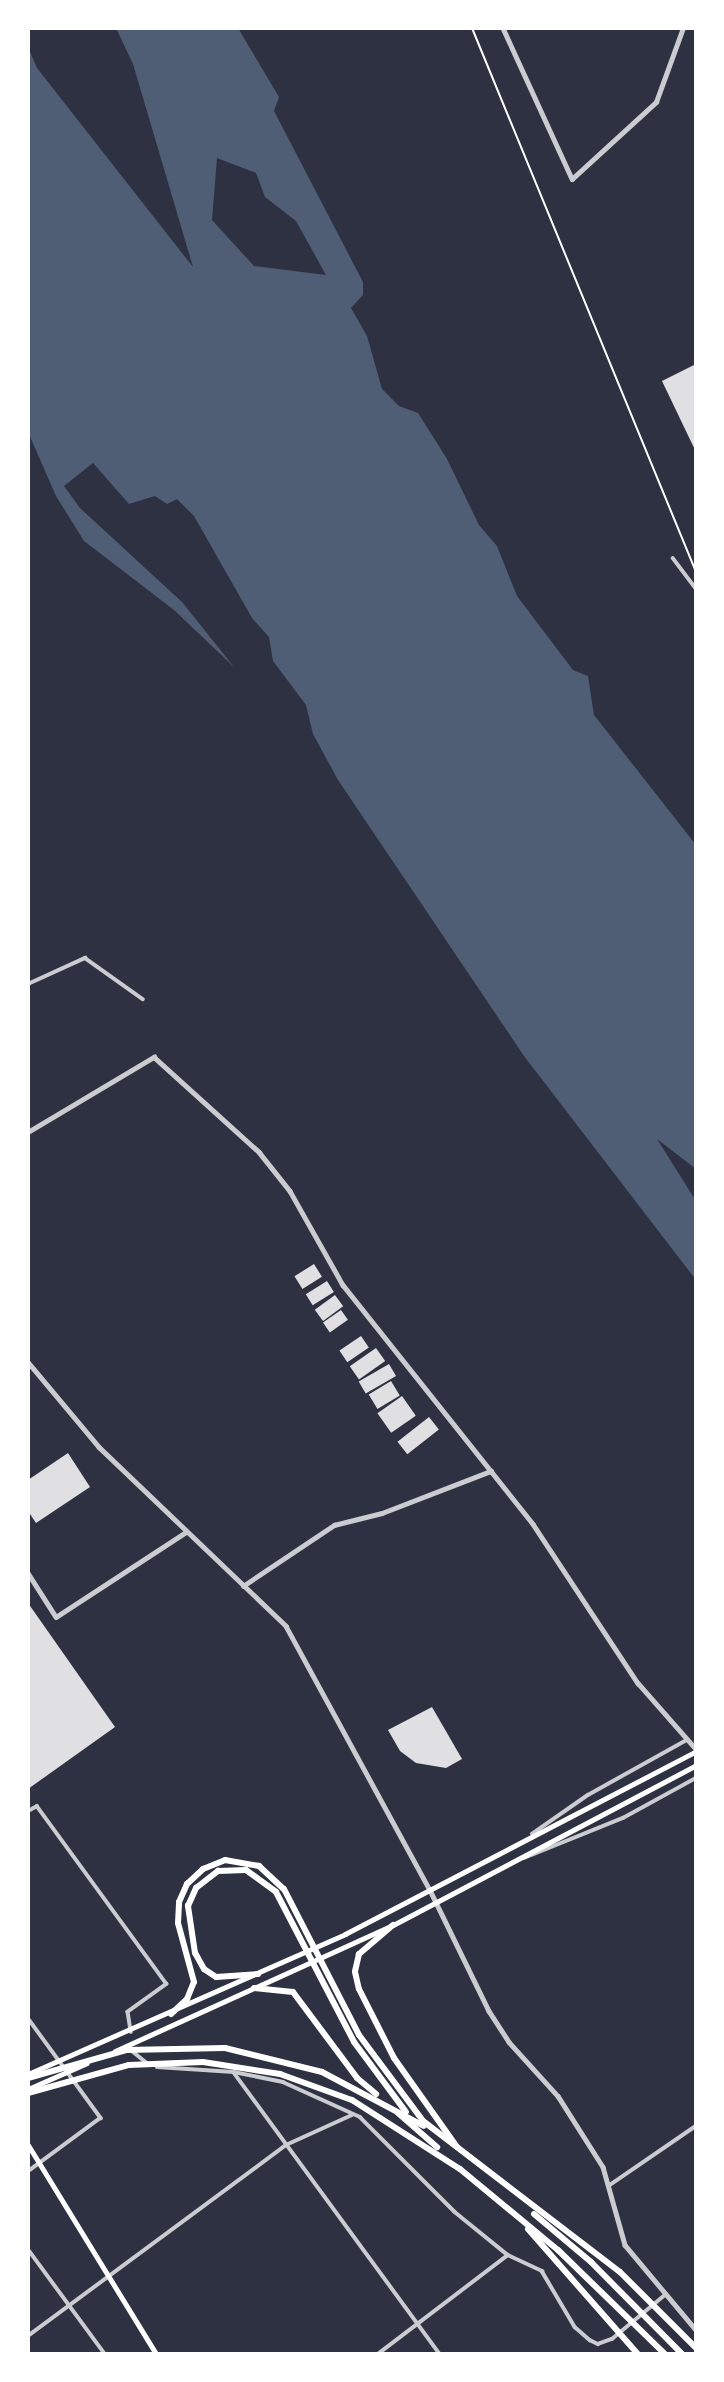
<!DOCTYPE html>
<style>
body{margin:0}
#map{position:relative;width:724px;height:2382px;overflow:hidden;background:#2d3142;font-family:Signika,sans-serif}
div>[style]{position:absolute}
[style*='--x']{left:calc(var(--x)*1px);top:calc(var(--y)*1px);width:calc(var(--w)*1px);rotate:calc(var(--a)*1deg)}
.water>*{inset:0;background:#4f5d75}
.building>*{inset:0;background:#e0e0e3;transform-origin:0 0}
.path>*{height:2px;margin:-1px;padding:0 1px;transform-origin:1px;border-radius:1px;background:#fff}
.minor>*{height:3.5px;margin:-1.75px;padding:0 1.75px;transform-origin:1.75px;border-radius:1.75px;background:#caccd0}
.tertiary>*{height:4.5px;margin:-2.25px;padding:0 2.25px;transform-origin:2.25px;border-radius:2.25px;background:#caccd0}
.primary>*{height:5px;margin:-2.5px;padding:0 2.5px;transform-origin:2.5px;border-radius:2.5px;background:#fff}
.motorway>*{height:6px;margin:-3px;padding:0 3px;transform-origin:3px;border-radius:3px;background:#fff}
span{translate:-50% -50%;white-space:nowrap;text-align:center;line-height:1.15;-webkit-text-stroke:7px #fff;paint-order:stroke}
.frame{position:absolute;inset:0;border:30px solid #fff;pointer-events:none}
</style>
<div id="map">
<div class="water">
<div style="clip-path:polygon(evenodd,116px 28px,238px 28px,279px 97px,274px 111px,363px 282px,363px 295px,351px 308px,367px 336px,382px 389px,399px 406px,418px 413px,447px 459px,479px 525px,497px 546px,517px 596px,573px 670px,588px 676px,594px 715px,696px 845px,696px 1169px,657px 1139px,696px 1201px,696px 1280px,524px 1056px,338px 780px,313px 734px,306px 705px,273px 661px,269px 637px,252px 618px,194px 516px,177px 499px,167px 504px,155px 496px,129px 504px,93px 463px,64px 486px,80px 508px,182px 602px,234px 667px,174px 610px,84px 541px,56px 496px,28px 432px,28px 47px,37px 68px,193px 267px,133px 64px,116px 28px,217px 158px,256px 173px,265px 197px,296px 221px,326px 275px,254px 266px,212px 220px,217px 158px)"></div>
</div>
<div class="building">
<div style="clip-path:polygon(696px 364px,696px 452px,662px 381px)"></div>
<div style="left:314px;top:1264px;width:15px;height:23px;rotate:58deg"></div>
<div style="left:327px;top:1281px;width:13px;height:25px;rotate:58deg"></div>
<div style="left:335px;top:1295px;width:14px;height:25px;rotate:54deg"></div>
<div style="left:341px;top:1310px;width:12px;height:22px;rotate:55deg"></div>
<div style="left:361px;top:1336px;width:14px;height:26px;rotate:56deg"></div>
<div style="left:376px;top:1348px;width:16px;height:32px;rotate:55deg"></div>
<div style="left:389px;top:1364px;width:14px;height:35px;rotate:60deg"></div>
<div style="left:391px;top:1381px;width:17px;height:26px;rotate:59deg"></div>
<div style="left:402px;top:1396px;width:24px;height:30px;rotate:55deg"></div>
<div style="left:429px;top:1417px;width:16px;height:40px;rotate:52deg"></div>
<div style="clip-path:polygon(68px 1453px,90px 1487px,36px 1523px,28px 1511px,28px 1480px)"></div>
<div style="clip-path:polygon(28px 1603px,115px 1727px,28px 1789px)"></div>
<div style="clip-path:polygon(432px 1707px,462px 1759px,446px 1768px,416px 1763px,400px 1751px,388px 1730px)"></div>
</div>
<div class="path">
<div style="--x:472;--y:28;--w:588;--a:67.62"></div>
</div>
<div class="minor">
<div style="--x:673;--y:558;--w:38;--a:53"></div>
<div style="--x:28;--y:984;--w:63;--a:-24.5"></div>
<div style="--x:85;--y:958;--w:71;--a:35.3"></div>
<div style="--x:28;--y:1811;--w:10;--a:-29"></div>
<div style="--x:37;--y:1806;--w:220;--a:53.9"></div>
<div style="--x:167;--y:1984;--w:48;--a:144.3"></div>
<div style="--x:128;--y:2012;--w:20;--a:81"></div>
<div style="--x:532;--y:1834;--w:68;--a:-34.9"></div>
<div style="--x:588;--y:1795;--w:113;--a:-29.1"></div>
<div style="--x:524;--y:1858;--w:107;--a:-22"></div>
<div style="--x:623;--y:1818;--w:83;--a:-28.7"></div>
<div style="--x:28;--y:2018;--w:124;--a:53.9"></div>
<div style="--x:101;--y:2118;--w:91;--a:143.5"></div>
<div style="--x:131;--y:2050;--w:21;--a:39"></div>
<div style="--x:157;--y:2067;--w:77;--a:3.7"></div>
<div style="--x:234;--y:2072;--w:50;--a:11.5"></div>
<div style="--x:283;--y:2082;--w:85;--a:24.4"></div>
<div style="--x:360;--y:2117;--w:134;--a:45"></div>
<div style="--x:455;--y:2212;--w:68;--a:39.1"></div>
<div style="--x:508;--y:2255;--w:38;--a:25"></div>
<div style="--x:542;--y:2271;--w:65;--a:59.5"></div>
<div style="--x:575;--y:2327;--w:20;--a:41"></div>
<div style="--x:590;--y:2340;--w:9;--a:27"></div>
<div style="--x:598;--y:2344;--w:15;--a:-20"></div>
<div style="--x:612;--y:2339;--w:69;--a:-39.7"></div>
<div style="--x:235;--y:2074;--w:347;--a:53.8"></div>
<div style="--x:610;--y:2185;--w:104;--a:-34.5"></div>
<div style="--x:28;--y:2249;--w:130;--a:53.7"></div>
<div style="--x:28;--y:2336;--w:321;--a:-36.5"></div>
<div style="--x:286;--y:2145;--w:72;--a:-24.4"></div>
<div style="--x:378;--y:2354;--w:163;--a:-37.3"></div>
</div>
<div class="tertiary">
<div style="--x:503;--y:28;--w:166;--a:65.4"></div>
<div style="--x:572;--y:179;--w:114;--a:-42.5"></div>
<div style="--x:656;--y:102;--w:79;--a:-70"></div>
<div style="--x:28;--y:1132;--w:147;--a:-30.8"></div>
<div style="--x:154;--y:1057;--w:142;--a:42.1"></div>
<div style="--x:259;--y:1152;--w:50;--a:51.5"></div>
<div style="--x:290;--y:1191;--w:108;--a:60.6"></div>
<div style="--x:343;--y:1285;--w:305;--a:51.5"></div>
<div style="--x:533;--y:1524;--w:191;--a:56.6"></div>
<div style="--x:638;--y:1683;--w:88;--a:48.7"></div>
<div style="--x:28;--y:1362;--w:111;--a:50.1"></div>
<div style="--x:99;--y:1447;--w:259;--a:43.7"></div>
<div style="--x:286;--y:1626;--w:301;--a:61.4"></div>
<div style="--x:430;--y:1890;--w:135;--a:64"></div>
<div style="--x:489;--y:2011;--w:37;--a:57"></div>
<div style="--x:509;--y:2042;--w:73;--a:47.8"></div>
<div style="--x:558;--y:2096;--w:84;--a:57.6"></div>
<div style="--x:603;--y:2167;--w:81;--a:74.2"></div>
<div style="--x:625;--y:2245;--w:111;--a:50.1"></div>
<div style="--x:28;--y:1573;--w:52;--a:57.5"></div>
<div style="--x:56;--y:1617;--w:155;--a:-33.2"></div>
<div style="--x:243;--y:1586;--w:110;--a:-33.8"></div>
<div style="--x:334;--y:1525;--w:49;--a:-14"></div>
<div style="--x:382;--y:1513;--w:117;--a:-21.1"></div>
</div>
<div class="primary">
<div style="--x:115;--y:2051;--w:305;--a:-24.4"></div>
<div style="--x:393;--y:1925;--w:343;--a:-27.8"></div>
<div style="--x:28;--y:2074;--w:347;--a:-23.8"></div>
<div style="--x:345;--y:1934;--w:396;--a:-27.5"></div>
<div style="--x:28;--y:2089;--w:64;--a:-23.8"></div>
<div style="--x:28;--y:2145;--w:245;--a:58.5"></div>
</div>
<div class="motorway">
<div style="--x:393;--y:1925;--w:45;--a:139.5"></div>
<div style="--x:359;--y:1954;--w:18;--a:103"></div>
<div style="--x:355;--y:1972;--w:17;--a:77"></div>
<div style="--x:359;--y:1989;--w:77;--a:63.1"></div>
<div style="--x:394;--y:2058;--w:109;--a:54.7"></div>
<div style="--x:258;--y:1974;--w:42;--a:175.9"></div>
<div style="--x:216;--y:1977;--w:14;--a:-146"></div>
<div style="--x:204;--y:1969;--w:18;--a:-119"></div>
<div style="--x:195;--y:1953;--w:48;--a:-98.5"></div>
<div style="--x:188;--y:1906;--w:20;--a:-66"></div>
<div style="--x:196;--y:1888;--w:28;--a:-38"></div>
<div style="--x:218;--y:1871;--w:28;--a:-2"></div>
<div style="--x:246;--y:1870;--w:37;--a:36"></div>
<div style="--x:276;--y:1892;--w:169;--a:62.5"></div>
<div style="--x:354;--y:2042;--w:87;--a:53.4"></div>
<div style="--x:254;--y:1988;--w:39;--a:6"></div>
<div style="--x:293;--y:1992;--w:107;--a:53.3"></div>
<div style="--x:357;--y:2078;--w:25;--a:40"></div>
<div style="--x:171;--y:2014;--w:22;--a:-43"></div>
<div style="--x:187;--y:1999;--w:18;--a:-68"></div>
<div style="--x:194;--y:1982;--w:61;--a:-105.2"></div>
<div style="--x:178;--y:1923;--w:21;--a:-87"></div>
<div style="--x:179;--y:1902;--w:20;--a:-66"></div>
<div style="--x:187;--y:1884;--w:22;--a:-43"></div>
<div style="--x:203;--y:1869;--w:24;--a:-22"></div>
<div style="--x:225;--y:1860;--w:35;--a:10"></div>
<div style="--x:259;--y:1866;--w:34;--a:43"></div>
<div style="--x:284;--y:1889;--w:164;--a:62.8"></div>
<div style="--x:359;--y:2035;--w:107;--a:53.3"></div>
<div style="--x:423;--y:2121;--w:248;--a:37.5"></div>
<div style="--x:620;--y:2272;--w:107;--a:45"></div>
<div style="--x:28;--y:2078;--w:102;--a:-15.9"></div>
<div style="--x:126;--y:2050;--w:99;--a:-1.2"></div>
<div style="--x:225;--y:2048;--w:100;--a:13.9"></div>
<div style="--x:322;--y:2072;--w:115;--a:27.9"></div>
<div style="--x:28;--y:2093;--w:105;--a:-15.5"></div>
<div style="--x:129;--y:2065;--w:74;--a:-2.3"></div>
<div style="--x:203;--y:2062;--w:78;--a:8.9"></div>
<div style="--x:280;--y:2074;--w:77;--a:19.9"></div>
<div style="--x:352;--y:2100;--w:128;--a:32.6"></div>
<div style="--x:460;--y:2169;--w:127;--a:39.6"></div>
<div style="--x:558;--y:2250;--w:149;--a:44.2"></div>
<div style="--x:398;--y:2113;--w:52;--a:41.1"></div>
<div style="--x:534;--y:2214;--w:75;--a:40.1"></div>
<div style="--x:591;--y:2262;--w:129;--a:45.3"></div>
<div style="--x:528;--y:2229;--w:167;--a:48.7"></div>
</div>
<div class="frame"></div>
</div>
